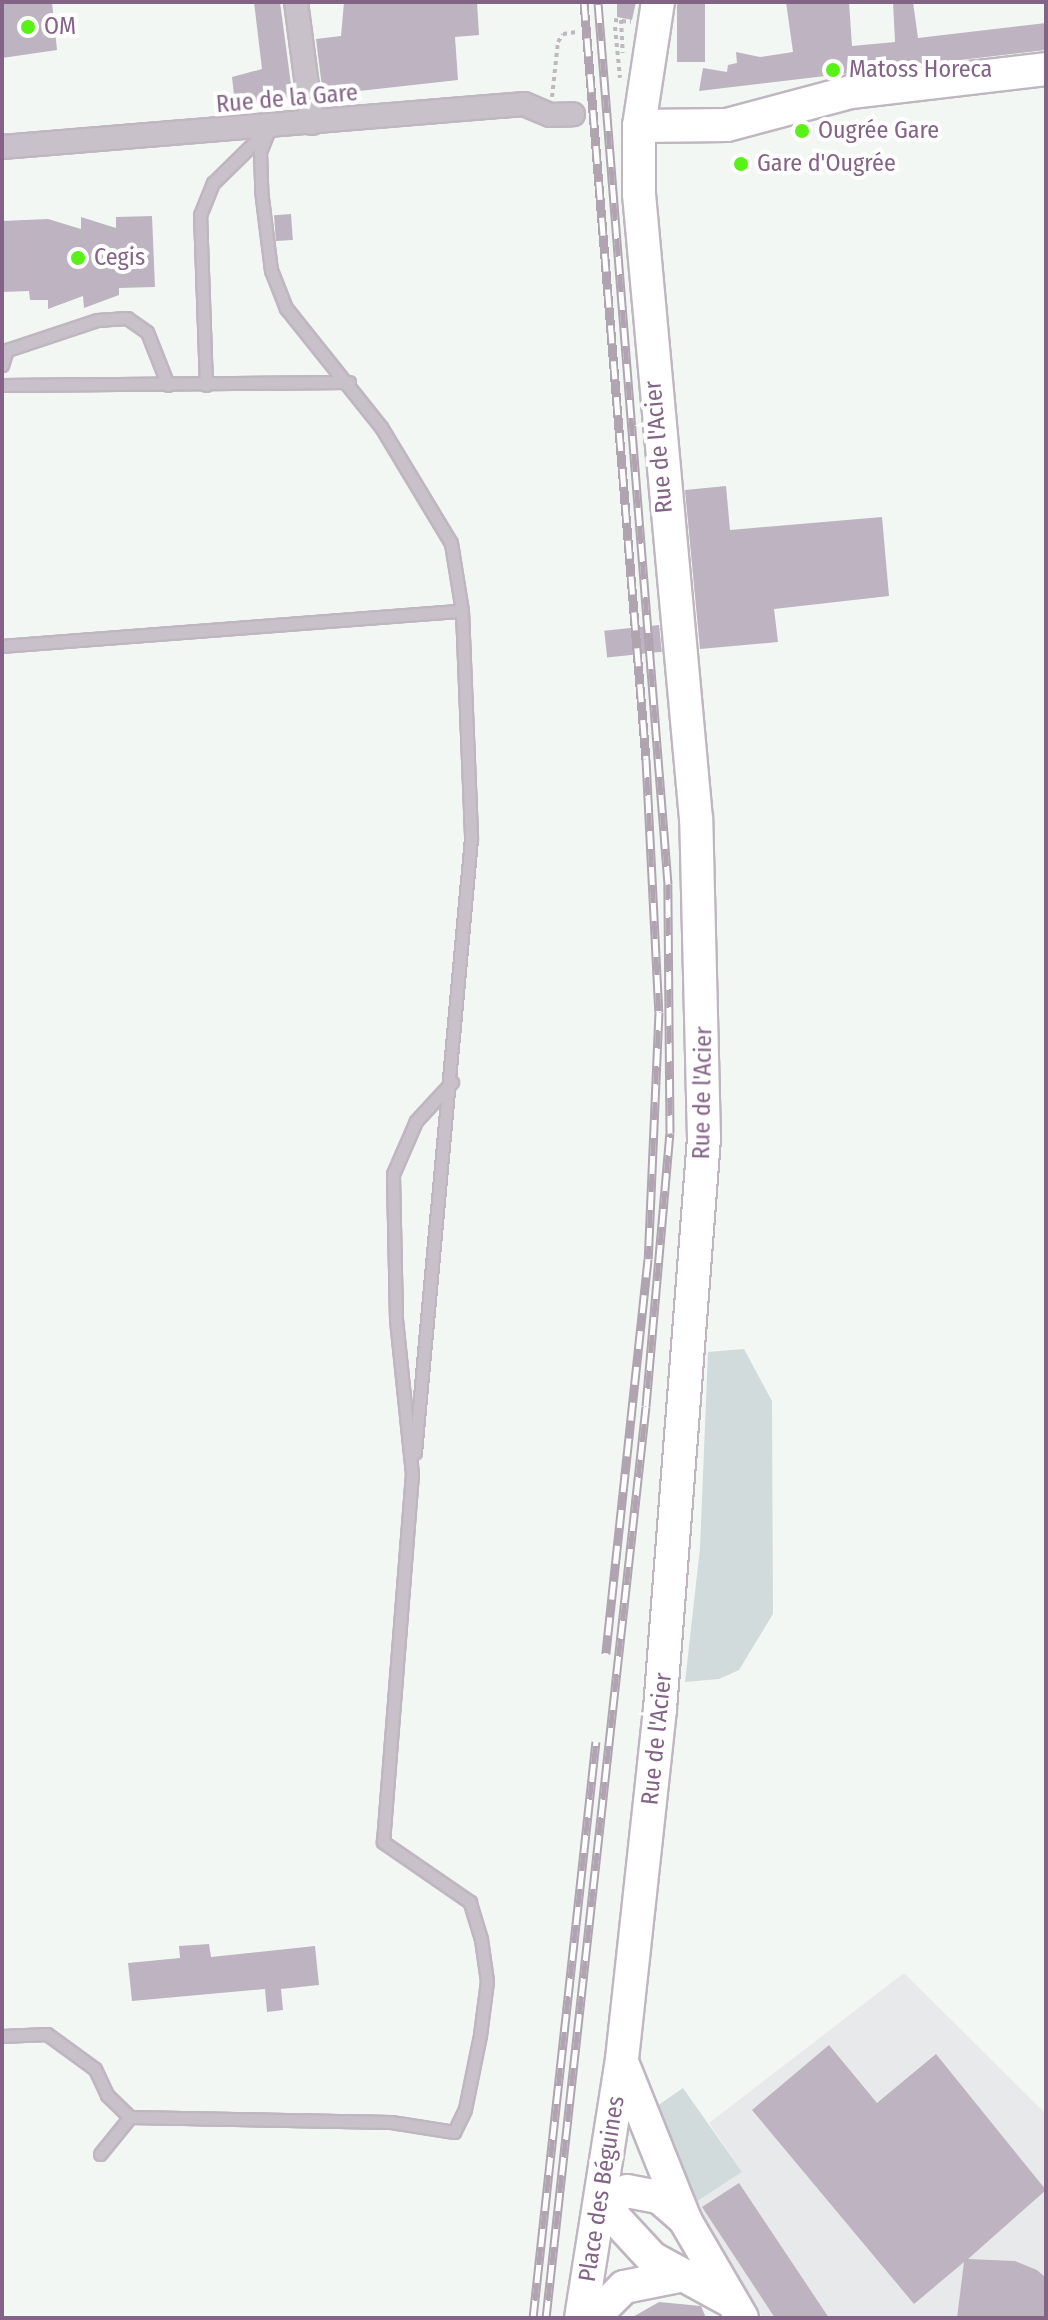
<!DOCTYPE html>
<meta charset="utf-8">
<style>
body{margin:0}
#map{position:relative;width:1048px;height:2320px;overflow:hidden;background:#f3f7f4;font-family:"Fira Sans Condensed",sans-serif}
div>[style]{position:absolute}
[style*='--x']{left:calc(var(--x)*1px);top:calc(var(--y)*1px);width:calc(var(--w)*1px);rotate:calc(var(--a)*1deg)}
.built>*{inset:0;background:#e8e9ea}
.green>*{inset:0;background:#d1dbdc}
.building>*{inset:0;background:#beb3c0;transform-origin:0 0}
.path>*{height:4px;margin-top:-2px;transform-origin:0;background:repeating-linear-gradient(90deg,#bfb9bf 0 4px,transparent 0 8px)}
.roads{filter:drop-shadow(2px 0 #bfb6c0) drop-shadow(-2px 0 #bfb6c0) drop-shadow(0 2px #bfb6c0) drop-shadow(0 -2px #bfb6c0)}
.lane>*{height:11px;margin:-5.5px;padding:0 5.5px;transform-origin:5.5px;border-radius:5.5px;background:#c9c1ca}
.street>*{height:22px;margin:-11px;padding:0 11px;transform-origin:11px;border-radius:11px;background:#c9c1ca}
.secondary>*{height:32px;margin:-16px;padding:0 16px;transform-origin:16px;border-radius:16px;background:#fff}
.rail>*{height:9px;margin-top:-4.5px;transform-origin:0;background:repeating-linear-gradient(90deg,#fff 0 18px,#afa4b0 0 36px);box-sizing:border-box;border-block:2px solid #afa4b0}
.dots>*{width:22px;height:22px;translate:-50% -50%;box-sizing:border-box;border:4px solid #fff;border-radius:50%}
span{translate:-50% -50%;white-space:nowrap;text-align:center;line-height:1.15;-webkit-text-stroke:8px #fff;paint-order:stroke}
.poi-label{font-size:24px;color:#836386}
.left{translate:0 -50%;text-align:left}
.street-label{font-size:24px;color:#836386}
.frame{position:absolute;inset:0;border:4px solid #836386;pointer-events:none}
</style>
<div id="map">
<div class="built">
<div style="clip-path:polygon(904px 1973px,1046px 2114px,1046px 2318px,763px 2318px,693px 2204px,742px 2172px,709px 2123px)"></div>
</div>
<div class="green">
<div style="clip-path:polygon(744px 1349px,772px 1401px,773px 1614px,739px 1670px,719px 1679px,685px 1682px,700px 1548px,708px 1352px)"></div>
<div style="clip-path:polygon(683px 2088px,742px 2172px,693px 2204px,657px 2106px)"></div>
</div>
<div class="building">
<div style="clip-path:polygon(2px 2px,52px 2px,57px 50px,2px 58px)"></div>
<div style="clip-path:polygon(254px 2px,280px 2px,292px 92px,288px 98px,235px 104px,232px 77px,262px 69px)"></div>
<div style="clip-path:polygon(344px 2px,477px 2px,479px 35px,455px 37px,458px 80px,323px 95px,316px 39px,341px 36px)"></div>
<div style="clip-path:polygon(617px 2px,636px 2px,632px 20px,617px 17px)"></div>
<div style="left:677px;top:2px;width:28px;height:60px"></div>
<div style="clip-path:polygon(786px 2px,849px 2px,852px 46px,895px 42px,893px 2px,913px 2px,918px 38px,1046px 23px,1046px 50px,699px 91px,703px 68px,727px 72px,728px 65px,737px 63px,736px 52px,760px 57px,793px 52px)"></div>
<div style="left:291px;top:214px;width:26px;height:17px;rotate:86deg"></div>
<div style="clip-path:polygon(152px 216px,155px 287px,119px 288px,119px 295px,84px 308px,83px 296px,48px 309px,48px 300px,30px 300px,29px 291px,2px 292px,2px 221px,48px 219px,81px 229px,81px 217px,116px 228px,116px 217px)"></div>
<div style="clip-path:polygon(726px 486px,730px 530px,882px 517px,889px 596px,774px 609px,778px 642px,700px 649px,685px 490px)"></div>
<div style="left:659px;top:625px;width:27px;height:55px;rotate:84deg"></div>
<div style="clip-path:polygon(209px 1944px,211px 1957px,315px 1946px,319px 1985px,281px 1989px,283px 2010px,267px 2012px,265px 1989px,132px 2001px,128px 1963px,180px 1958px,179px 1946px)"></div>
<div style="clip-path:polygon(829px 2045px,877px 2103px,936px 2054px,1046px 2190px,968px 2259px,1015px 2261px,1037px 2270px,1046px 2278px,1046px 2318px,957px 2318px,964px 2262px,914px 2304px,752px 2110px)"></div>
<div style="clip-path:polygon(739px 2183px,829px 2318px,775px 2318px,702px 2207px)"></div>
<div style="clip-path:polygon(659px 2302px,701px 2306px,706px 2318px,631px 2318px)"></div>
</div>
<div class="path">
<div style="--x:614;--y:20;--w:17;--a:7"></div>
<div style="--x:621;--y:20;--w:33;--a:87"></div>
<div style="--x:615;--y:27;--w:51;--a:84.4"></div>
<div style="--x:552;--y:97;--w:55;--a:-83.8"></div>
<div style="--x:558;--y:42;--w:9;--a:-58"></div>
<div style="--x:563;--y:34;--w:14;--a:-8"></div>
</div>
<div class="roads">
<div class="lane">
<div style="--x:270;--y:127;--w:27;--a:112"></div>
<div style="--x:260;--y:152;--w:38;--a:88"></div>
<div style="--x:261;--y:190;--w:81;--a:82.9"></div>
<div style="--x:271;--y:270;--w:41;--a:68.5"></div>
<div style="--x:286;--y:308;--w:152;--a:51.4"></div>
<div style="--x:381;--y:427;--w:135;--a:58.9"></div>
<div style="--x:451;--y:543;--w:69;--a:80.8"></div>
<div style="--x:462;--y:611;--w:227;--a:87.7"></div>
<div style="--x:471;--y:838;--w:617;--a:95.21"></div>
<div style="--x:2;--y:365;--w:16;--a:-72"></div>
<div style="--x:7;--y:350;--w:95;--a:-18.4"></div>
<div style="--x:97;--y:320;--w:30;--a:-4"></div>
<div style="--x:127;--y:318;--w:24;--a:35"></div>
<div style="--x:147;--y:332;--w:57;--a:68.4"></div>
<div style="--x:2;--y:385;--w:347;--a:-0.5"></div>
<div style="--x:206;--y:385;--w:170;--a:-92"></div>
<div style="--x:200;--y:215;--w:35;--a:-68"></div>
<div style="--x:213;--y:183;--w:76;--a:-44.5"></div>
<div style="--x:2;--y:646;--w:461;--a:-4.4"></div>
<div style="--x:2;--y:2036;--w:45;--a:-2.5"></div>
<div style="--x:47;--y:2034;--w:59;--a:36.1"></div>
<div style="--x:95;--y:2069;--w:29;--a:65"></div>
<div style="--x:107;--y:2095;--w:32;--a:44"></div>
<div style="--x:130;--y:2117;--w:261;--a:1.1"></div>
<div style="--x:391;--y:2122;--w:64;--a:9"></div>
<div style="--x:454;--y:2132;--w:25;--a:-64"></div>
<div style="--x:465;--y:2109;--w:76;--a:-78.5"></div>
<div style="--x:480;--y:2035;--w:54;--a:-82.6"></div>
<div style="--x:487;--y:1981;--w:42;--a:-98.1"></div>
<div style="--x:481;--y:1939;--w:39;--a:-107"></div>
<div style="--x:470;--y:1902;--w:106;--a:-145.4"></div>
<div style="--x:383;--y:1842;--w:369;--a:-85.5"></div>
<div style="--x:412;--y:1474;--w:156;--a:-95.9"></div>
<div style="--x:396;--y:1319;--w:145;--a:-91.2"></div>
<div style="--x:393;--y:1174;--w:58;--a:-66.5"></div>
<div style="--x:416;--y:1121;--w:53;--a:-47.3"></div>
<div style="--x:100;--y:2154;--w:48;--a:-51"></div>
</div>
<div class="street">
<div style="--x:296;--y:2;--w:122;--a:82.5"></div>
<div style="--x:2;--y:147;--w:524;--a:-4.71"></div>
<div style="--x:524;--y:104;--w:28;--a:23"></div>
<div style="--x:550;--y:115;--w:23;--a:-2"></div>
</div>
<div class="secondary">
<div style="--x:639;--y:126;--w:88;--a:-0.7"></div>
<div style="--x:727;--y:125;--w:128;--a:-14.9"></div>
<div style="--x:851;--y:92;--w:196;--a:-6.7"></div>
<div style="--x:624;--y:2067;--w:162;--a:68.2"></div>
<div style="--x:602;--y:2204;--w:28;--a:-27"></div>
<div style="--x:627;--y:2191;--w:33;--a:11"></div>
<div style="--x:659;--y:2197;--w:35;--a:41"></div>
<div style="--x:685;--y:2220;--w:113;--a:59.8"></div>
<div style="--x:602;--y:2204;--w:74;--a:47.2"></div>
<div style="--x:652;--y:2258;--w:85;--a:28.7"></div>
<div style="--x:581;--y:2318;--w:262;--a:-81"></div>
<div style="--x:622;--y:2059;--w:352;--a:-83.8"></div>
<div style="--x:660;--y:1709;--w:573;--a:-85.59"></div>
<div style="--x:704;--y:1138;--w:319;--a:-91.4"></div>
<div style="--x:696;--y:819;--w:628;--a:-95.21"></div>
<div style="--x:639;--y:194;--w:68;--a:-90"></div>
<div style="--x:639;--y:126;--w:125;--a:-81.3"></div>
<div style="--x:593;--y:2318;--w:44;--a:-45"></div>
<div style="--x:624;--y:2287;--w:56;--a:-11.3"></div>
</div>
</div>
<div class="rail">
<div style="--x:584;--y:2;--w:760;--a:85.32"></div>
<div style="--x:646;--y:759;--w:253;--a:87.1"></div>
<div style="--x:659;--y:1012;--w:247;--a:92.5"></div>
<div style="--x:648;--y:1259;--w:397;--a:96.1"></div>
<div style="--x:533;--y:2318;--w:580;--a:-83.77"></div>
<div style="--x:546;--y:2318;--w:917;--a:-83.74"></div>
<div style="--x:646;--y:1406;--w:274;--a:-85"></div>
<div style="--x:670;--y:1133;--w:249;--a:-90.5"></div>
<div style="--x:668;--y:884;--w:885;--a:-94.54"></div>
</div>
<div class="dots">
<div style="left:28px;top:27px;background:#59f217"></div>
<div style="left:833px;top:70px;background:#59f217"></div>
<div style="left:802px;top:131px;background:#59f217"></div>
<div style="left:741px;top:164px;background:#59f217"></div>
<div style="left:78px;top:258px;background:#59f217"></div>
</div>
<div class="poi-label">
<span class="left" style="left:44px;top:27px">OM</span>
<span class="left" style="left:849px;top:70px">Matoss Horeca</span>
<span class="left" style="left:818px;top:131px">Ougrée Gare</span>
<span class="left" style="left:757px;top:164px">Gare d'Ougrée</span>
<span class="left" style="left:94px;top:258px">Cegis</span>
</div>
<div class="street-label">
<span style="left:287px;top:99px;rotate:-5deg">Rue de la Gare</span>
<span style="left:659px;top:447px;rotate:-95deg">Rue de l'Acier</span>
<span style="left:703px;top:1093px;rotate:-89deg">Rue de l'Acier</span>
<span style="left:657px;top:1739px;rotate:-84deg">Rue de l'Acier</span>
<span style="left:602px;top:2189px;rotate:-81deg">Place des Béguines</span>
</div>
<div class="frame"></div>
</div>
